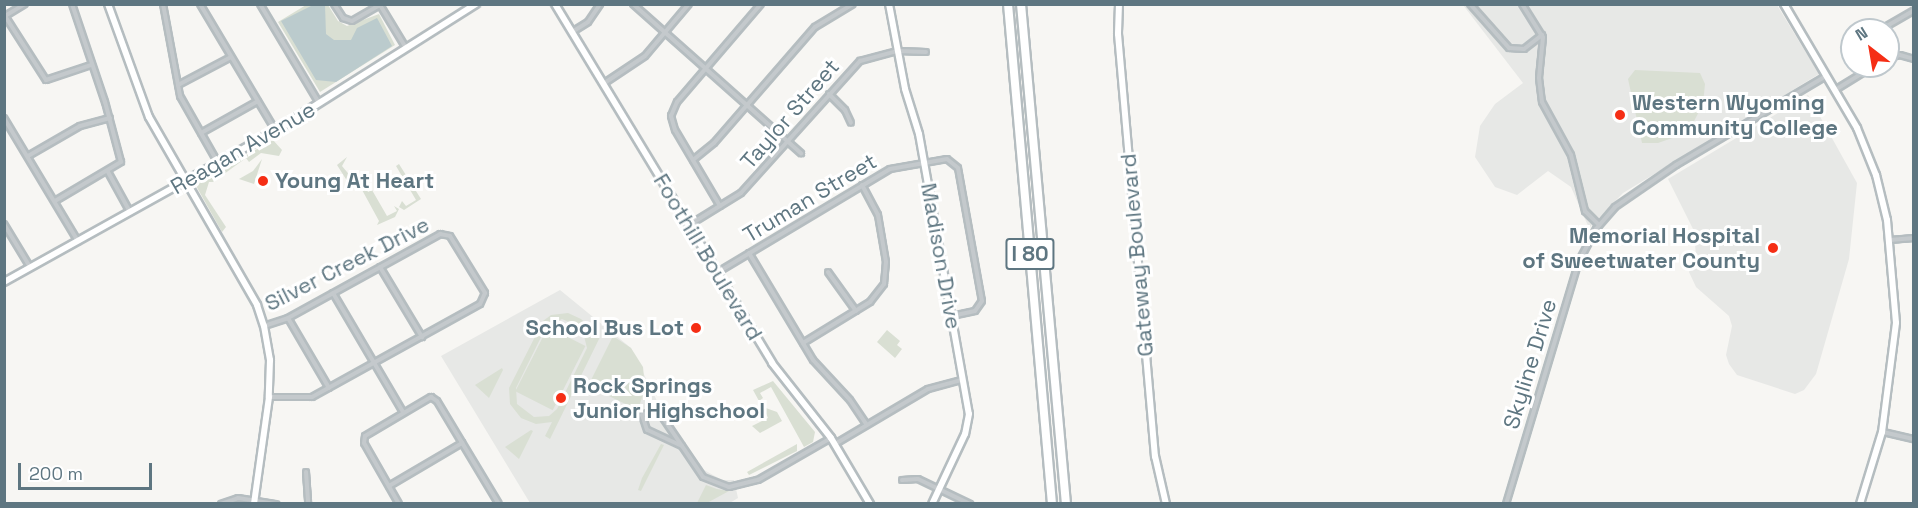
<!DOCTYPE html>
<style>
body{margin:0}
#map{position:relative;width:1918px;height:508px;overflow:hidden;background:#f7f6f3;font-family:"Space Grotesk",sans-serif}
div>[style]{position:absolute}
[style*='--x']{left:calc(var(--x)*1px);top:calc(var(--y)*1px);width:calc(var(--w)*1px);rotate:calc(var(--a)*1deg)}
.built>*{inset:0;background:#e7e8e6}
.green>*{inset:0;background:#d9dfd3;transform-origin:0 0}
.water>*{inset:0;background:#bbcbcd}
.roads{filter:drop-shadow(2px 0 #b5bdc0) drop-shadow(-2px 0 #b5bdc0) drop-shadow(0 2px #b5bdc0) drop-shadow(0 -2px #b5bdc0)}
.street>*{height:4px;margin:-2px;padding:0 2px;transform-origin:2px;border-radius:2px;background:#c4c9cc}
.secondary>*{height:6px;margin:-3px;padding:0 3px;transform-origin:3px;border-radius:3px;background:#fff}
.highway>*{height:8px;margin:-4px;padding:0 4px;transform-origin:4px;border-radius:4px;background:#fff}
.dots>*{width:16px;height:16px;translate:-50% -50%;box-sizing:border-box;border:3px solid #fff;border-radius:50%}
span{translate:-50% -50%;white-space:nowrap;text-align:center;line-height:1.15;-webkit-text-stroke:6px #fff;paint-order:stroke}
.shield-label span{padding:2px 4px;background:#fff;border:2px solid;border-radius:4px;-webkit-text-stroke-width:0}
.shield-label{font-size:21px;color:#5e7681;font-weight:700}
.poi-label{font-size:22px;color:#5e7681;font-weight:700}
.left{translate:0 -50%;text-align:left}
.right{translate:-100% -50%;text-align:right}
.street-label{font-size:22px;color:#5e7681}
.frame{position:absolute;inset:0;border:6px solid #5e7681;pointer-events:none}
.north{position:absolute;left:1840px;top:18px;width:60px;height:60px;box-sizing:border-box;background:#fff;border:2px solid #bfc8cd;border-radius:50%;rotate:329deg;font-size:16px;font-weight:700;line-height:24px;text-align:center;color:#5e7681}
.north::after{content:'';display:block;margin:auto;width:21px;height:27px;background:#f52e15;clip-path:polygon(50% 0,100% 100%,50% 72%,0 100%)}
.scale{position:absolute;left:18px;top:463px;width:134px;height:27px;box-sizing:border-box;border:3px solid #5e7681;border-top:0;padding-left:8px;font-size:18px;line-height:21px;white-space:nowrap;color:#5e7681;-webkit-text-stroke:4px #fff;paint-order:stroke}
</style>
<div id="map">
<div class="built">
<div style="clip-path:polygon(1463px 5px,1777px 5px,1819px 74px,1623px 193px,1589px 228px,1571px 187px,1548px 171px,1517px 195px,1495px 187px,1475px 157px,1480px 126px,1495px 104px,1523px 83px)"></div>
<div style="clip-path:polygon(1808px 95px,1857px 183px,1849px 259px,1816px 374px,1804px 390px,1795px 394px,1737px 375px,1729px 364px,1726px 355px,1732px 326px,1729px 316px,1696px 287px,1689px 272px,1696px 256px,1694px 231px,1668px 179px)"></div>
<div style="clip-path:polygon(560px 290px,631px 348px,660px 407px,704px 470px,722px 480px,734px 480px,738px 498px,728px 504px,530px 503px,441px 356px)"></div>
</div>
<div class="green">
<div style="clip-path:polygon(306px 5px,328px 5px,338px 21px,347px 26px,379px 14px,395px 45px,320px 92px,278px 22px)"></div>
<div style="clip-path:polygon(1635px 70px,1700px 73px,1705px 84px,1703px 104px,1693px 123px,1678px 136px,1658px 143px,1642px 143px,1628px 79px)"></div>
<div style="clip-path:polygon(273px 140px,282px 150px,279px 156px,261px 153px,249px 162px,246px 158px,213px 182px,209px 182px,205px 195px,226px 227px,222px 232px,195px 184px)"></div>
<div style="clip-path:polygon(347px 157px,342px 166px,357px 184px,351px 187px,337px 165px)"></div>
<div style="clip-path:polygon(262px 159px,254px 184px,239px 179px,253px 171px)"></div>
<div style="clip-path:polygon(399px 164px,421px 199px,404px 210px,399px 207px,402px 201px,406px 206px,416px 200px,396px 166px)"></div>
<div style="clip-path:polygon(365px 186px,368px 192px,372px 190px,387px 216px,397px 211px,394px 206px,399px 209px,395px 217px,377px 225px,379px 221px,361px 188px)"></div>
<div style="clip-path:polygon(evenodd,568px 313px,581px 319px,600px 337px,550px 439px,545px 436px,552px 422px,536px 424px,521px 418px,510px 404px,509px 388px,543px 321px,551px 315px,568px 313px,562px 319px,582px 328px,587px 348px,557px 409px,549px 416px,534px 417px,517px 404px,516px 388px,546px 327px,562px 319px)"></div>
<div style="left:548px;top:327px;width:42px;height:72px;rotate:27deg"></div>
<div style="clip-path:polygon(887px 330px,900px 341px,897px 345px,902px 349px,895px 358px,877px 342px)"></div>
<div style="clip-path:polygon(613px 336px,631px 348px,643px 367px,645px 388px,638px 410px,588px 386px)"></div>
<div style="clip-path:polygon(502px 368px,503px 370px,489px 398px,475px 385px)"></div>
<div style="clip-path:polygon(773px 381px,815px 432px,813px 442px,804px 447px,771px 387px,760px 393px,763px 398px,759px 401px,753px 390px)"></div>
<div style="clip-path:polygon(763px 407px,777px 412px,782px 421px,760px 433px,752px 426px,768px 418px)"></div>
<div style="clip-path:polygon(531px 430px,533px 431px,519px 459px,505px 447px)"></div>
<div style="clip-path:polygon(661px 444px,664px 445px,641px 491px,638px 490px,642px 478px)"></div>
<div style="clip-path:polygon(797px 444px,797px 451px,749px 475px,747px 472px)"></div>
<div style="clip-path:polygon(706px 485px,717px 489px,729px 491px,707px 503px,697px 503px)"></div>
</div>
<div class="water">
<div style="clip-path:polygon(313px 5px,325px 5px,326px 34px,334px 40px,351px 40px,357px 28px,377px 18px,392px 46px,336px 82px,316px 80px,281px 21px)"></div>
</div>
<div class="roads">
<div class="street">
<div style="--x:163;--y:4;--w:94;--a:79.5"></div>
<div style="--x:180;--y:96;--w:77;--a:60.4"></div>
<div style="--x:200;--y:4;--w:147;--a:59.2"></div>
<div style="--x:260;--y:4;--w:115;--a:59.2"></div>
<div style="--x:334;--y:4;--w:17;--a:57"></div>
<div style="--x:343;--y:18;--w:9;--a:18"></div>
<div style="--x:352;--y:21;--w:34;--a:-30"></div>
<div style="--x:633;--y:4;--w:225;--a:41.6"></div>
<div style="--x:1470;--y:4;--w:59;--a:48.4"></div>
<div style="--x:1509;--y:48;--w:15;--a:4"></div>
<div style="--x:1524;--y:49;--w:23;--a:-38"></div>
<div style="--x:1522;--y:4;--w:39;--a:58"></div>
<div style="--x:1543;--y:37;--w:41;--a:95.6"></div>
<div style="--x:1539;--y:78;--w:24;--a:83"></div>
<div style="--x:1542;--y:102;--w:60;--a:61.3"></div>
<div style="--x:1571;--y:155;--w:58;--a:76"></div>
<div style="--x:1585;--y:211;--w:20;--a:45"></div>
<div style="--x:380;--y:5;--w:50;--a:58.8"></div>
<div style="--x:5;--y:16;--w:76;--a:57.4"></div>
<div style="--x:46;--y:80;--w:47;--a:-18.4"></div>
<div style="--x:5;--y:16;--w:23;--a:-31"></div>
<div style="--x:1880;--y:30;--w:39;--a:-30"></div>
<div style="--x:572;--y:32;--w:19;--a:-32"></div>
<div style="--x:588;--y:22;--w:22;--a:-56"></div>
<div style="--x:1888;--y:58;--w:12;--a:-14"></div>
<div style="--x:1900;--y:55;--w:15;--a:16"></div>
<div style="--x:603;--y:84;--w:50;--a:-33.7"></div>
<div style="--x:645;--y:56;--w:68;--a:-49.8"></div>
<div style="--x:178;--y:85;--w:60;--a:-27.8"></div>
<div style="--x:1835;--y:90;--w:46;--a:-31.6"></div>
<div style="--x:829;--y:94;--w:23;--a:45"></div>
<div style="--x:845;--y:110;--w:14;--a:65"></div>
<div style="--x:4;--y:118;--w:144;--a:59"></div>
<div style="--x:201;--y:133;--w:65;--a:-29.3"></div>
<div style="--x:28;--y:156;--w:60;--a:-30"></div>
<div style="--x:80;--y:126;--w:31;--a:-15"></div>
<div style="--x:693;--y:160;--w:27;--a:-39"></div>
<div style="--x:714;--y:143;--w:154;--a:-49"></div>
<div style="--x:815;--y:27;--w:44;--a:-31.2"></div>
<div style="--x:108;--y:172;--w:46;--a:61.2"></div>
<div style="--x:55;--y:201;--w:77;--a:-30.6"></div>
<div style="--x:121;--y:162;--w:62;--a:-104.9"></div>
<div style="--x:105;--y:102;--w:103;--a:-108.6"></div>
<div style="--x:720;--y:206;--w:88;--a:-120.6"></div>
<div style="--x:675;--y:130;--w:15;--a:-106"></div>
<div style="--x:671;--y:116;--w:15;--a:-67"></div>
<div style="--x:677;--y:102;--w:129;--a:-49.4"></div>
<div style="--x:4;--y:224;--w:50;--a:58.8"></div>
<div style="--x:689;--y:225;--w:61;--a:-31.6"></div>
<div style="--x:741;--y:193;--w:178;--a:-48"></div>
<div style="--x:860;--y:61;--w:39;--a:-15"></div>
<div style="--x:898;--y:51;--w:28;--a:2"></div>
<div style="--x:1890;--y:240;--w:24;--a:-5"></div>
<div style="--x:749;--y:253;--w:125;--a:59.1"></div>
<div style="--x:813;--y:360;--w:54;--a:47.2"></div>
<div style="--x:850;--y:400;--w:30;--a:56"></div>
<div style="--x:380;--y:267;--w:82;--a:59"></div>
<div style="--x:718;--y:272;--w:200;--a:-30.9"></div>
<div style="--x:890;--y:169;--w:58;--a:-10"></div>
<div style="--x:947;--y:159;--w:14;--a:39"></div>
<div style="--x:958;--y:168;--w:135;--a:79.8"></div>
<div style="--x:982;--y:301;--w:12;--a:125"></div>
<div style="--x:975;--y:311;--w:24;--a:168"></div>
<div style="--x:828;--y:272;--w:48;--a:54.3"></div>
<div style="--x:333;--y:293;--w:138;--a:59.5"></div>
<div style="--x:288;--y:318;--w:81;--a:59.6"></div>
<div style="--x:264;--y:326;--w:25;--a:-18"></div>
<div style="--x:288;--y:318;--w:174;--a:-28.9"></div>
<div style="--x:440;--y:234;--w:10;--a:11"></div>
<div style="--x:450;--y:236;--w:67;--a:58.4"></div>
<div style="--x:485;--y:293;--w:12;--a:114"></div>
<div style="--x:480;--y:304;--w:192;--a:151"></div>
<div style="--x:312;--y:397;--w:43;--a:180"></div>
<div style="--x:803;--y:343;--w:79;--a:-31.5"></div>
<div style="--x:870;--y:302;--w:23;--a:-52"></div>
<div style="--x:884;--y:284;--w:22;--a:-85"></div>
<div style="--x:886;--y:262;--w:48;--a:-99.7"></div>
<div style="--x:878;--y:215;--w:34;--a:-118"></div>
<div style="--x:1883;--y:432;--w:32;--a:13"></div>
<div style="--x:835;--y:444;--w:108;--a:-30.6"></div>
<div style="--x:928;--y:389;--w:35;--a:-15"></div>
<div style="--x:682;--y:446;--w:38;--a:-155"></div>
<div style="--x:647;--y:430;--w:16;--a:-108"></div>
<div style="--x:642;--y:415;--w:16;--a:-22"></div>
<div style="--x:657;--y:409;--w:82;--a:55.9"></div>
<div style="--x:703;--y:477;--w:28;--a:21"></div>
<div style="--x:729;--y:487;--w:30;--a:-14"></div>
<div style="--x:758;--y:480;--w:84;--a:-29.9"></div>
<div style="--x:306;--y:472;--w:32;--a:86"></div>
<div style="--x:902;--y:480;--w:16;--a:-4"></div>
<div style="--x:918;--y:479;--w:58;--a:25.7"></div>
<div style="--x:389;--y:486;--w:85;--a:-30.5"></div>
<div style="--x:221;--y:504;--w:18;--a:-19"></div>
<div style="--x:238;--y:498;--w:39;--a:9"></div>
<div style="--x:399;--y:504;--w:70;--a:-119.8"></div>
<div style="--x:364;--y:443;--w:7;--a:-82"></div>
<div style="--x:365;--y:436;--w:77;--a:-30.6"></div>
<div style="--x:431;--y:397;--w:7;--a:34"></div>
<div style="--x:437;--y:401;--w:120;--a:59"></div>
<div style="--x:1506;--y:504;--w:254;--a:-73.3"></div>
<div style="--x:1579;--y:261;--w:36;--a:-62"></div>
<div style="--x:1596;--y:229;--w:29;--a:-49"></div>
<div style="--x:1615;--y:207;--w:74;--a:-34.5"></div>
<div style="--x:1676;--y:165;--w:174;--a:-30.7"></div>
</div>
<div class="secondary">
<div style="--x:108;--y:4;--w:120;--a:70.1"></div>
<div style="--x:149;--y:117;--w:217;--a:60.1"></div>
<div style="--x:257;--y:305;--w:22;--a:72"></div>
<div style="--x:264;--y:326;--w:35;--a:80"></div>
<div style="--x:270;--y:360;--w:37;--a:92"></div>
<div style="--x:269;--y:397;--w:108;--a:98"></div>
<div style="--x:555;--y:4;--w:419;--a:58.8"></div>
<div style="--x:772;--y:363;--w:95;--a:51.8"></div>
<div style="--x:831;--y:438;--w:77;--a:59.4"></div>
<div style="--x:889;--y:4;--w:86;--a:79.3"></div>
<div style="--x:905;--y:89;--w:47;--a:72.7"></div>
<div style="--x:919;--y:134;--w:284;--a:79.9"></div>
<div style="--x:969;--y:414;--w:20;--a:101"></div>
<div style="--x:965;--y:434;--w:77;--a:115.2"></div>
<div style="--x:1119;--y:4;--w:30;--a:92"></div>
<div style="--x:1118;--y:34;--w:424;--a:85"></div>
<div style="--x:1155;--y:456;--w:49;--a:77.1"></div>
<div style="--x:1784;--y:4;--w:144;--a:59.5"></div>
<div style="--x:1857;--y:128;--w:51;--a:68"></div>
<div style="--x:1876;--y:175;--w:46;--a:76.3"></div>
<div style="--x:1887;--y:220;--w:103;--a:85"></div>
<div style="--x:1896;--y:323;--w:110;--a:97.3"></div>
<div style="--x:1882;--y:432;--w:75;--a:107"></div>
<div style="--x:4;--y:282;--w:310;--a:-29.1"></div>
<div style="--x:275;--y:131;--w:238;--a:-32.3"></div>
</div>
<div class="highway">
<div style="--x:1008;--y:4;--w:502;--a:84.97"></div>
<div style="--x:1021;--y:4;--w:502;--a:84.86"></div>
</div>
</div>
<div class="dots">
<div style="left:1620px;top:115px;background:#f52e15"></div>
<div style="left:263px;top:181px;background:#f52e15"></div>
<div style="left:1773px;top:248px;background:#f52e15"></div>
<div style="left:696px;top:328px;background:#f52e15"></div>
<div style="left:561px;top:398px;background:#f52e15"></div>
</div>
<div class="shield-label">
<span style="left:1030px;top:254px">I 80</span>
</div>
<div class="poi-label">
<span class="left" style="left:1632px;top:115px">Western Wyoming<br>Community College</span>
<span class="left" style="left:275px;top:181px">Young At Heart</span>
<span class="right" style="left:1760px;top:248px">Memorial Hospital<br>of Sweetwater County</span>
<span class="right" style="left:684px;top:328px">School Bus Lot</span>
<span class="left" style="left:573px;top:398px">Rock Springs<br>Junior Highschool</span>
</div>
<div class="street-label">
<span style="left:790px;top:114px;rotate:-49deg">Taylor Street</span>
<span style="left:243px;top:148px;rotate:-30deg">Reagan Avenue</span>
<span style="left:810px;top:198px;rotate:-31deg">Truman Street</span>
<span style="left:1137px;top:255px;rotate:-95deg">Gateway Boulevard</span>
<span style="left:941px;top:256px;rotate:80deg">Madison Drive</span>
<span style="left:708px;top:257px;rotate:59deg">Foothill Boulevard</span>
<span style="left:347px;top:264px;rotate:-27deg">Silver Creek Drive</span>
<span style="left:1530px;top:364px;rotate:-73deg">Skyline Drive</span>
</div>
<div class="frame"></div>
<div class="north">N</div>
<div class="scale">200 m</div>
</div>
